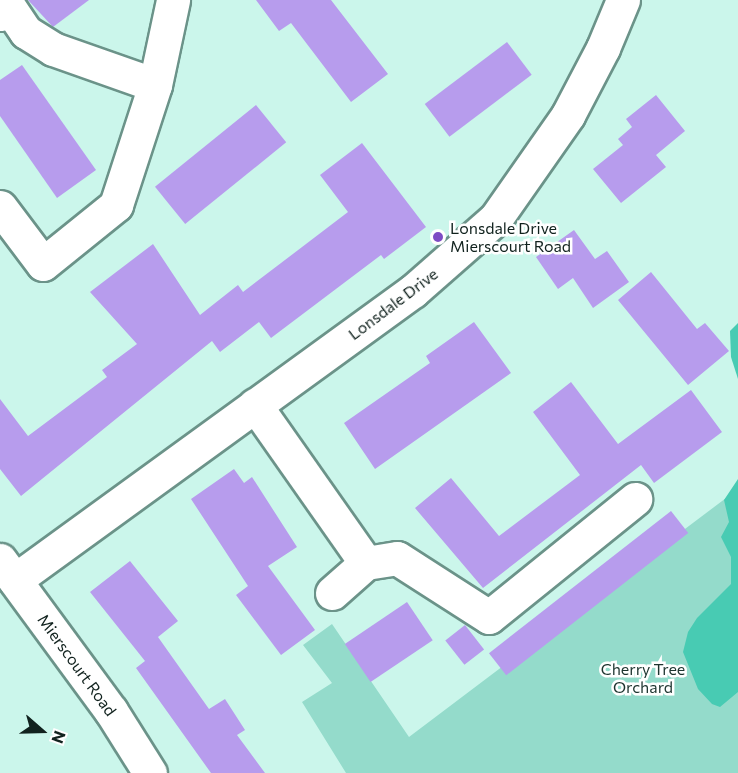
<!DOCTYPE html>
<style>
body{margin:0}
#map{position:relative;width:738px;height:773px;overflow:hidden;background:#cbf6eb;font-family:Commissioner,sans-serif}
div>[style]{position:absolute}
[style*='--x']{left:calc(var(--x)*1px);top:calc(var(--y)*1px);width:calc(var(--w)*1px);rotate:calc(var(--a)*1deg)}
.green>*{inset:0;background:#94dbcb}
.forest>*{inset:0;background:#48cbb3}
.building>*{inset:0;background:#b79ced;transform-origin:0 0}
.roads{filter:drop-shadow(2px 0 #6b9389) drop-shadow(-2px 0 #6b9389) drop-shadow(0 2px #6b9389) drop-shadow(0 -2px #6b9389)}
.minor>*{height:33px;margin:-16.5px;padding:0 16.5px;transform-origin:16.5px;border-radius:16.5px;background:#fff}
.dots>*{width:16px;height:16px;translate:-50% -50%;box-sizing:border-box;border:3px solid #fff;border-radius:50%}
span{translate:-50% -50%;white-space:nowrap;text-align:center;line-height:1.15;-webkit-text-stroke:5px #fff;paint-order:stroke}
.poi-label{font-size:16px;color:#11221e}
.left{translate:0 -50%;text-align:left}
.street-label{font-size:16px;color:#11221e}
.park-label{font-size:16px;color:#1d342f}
.north{position:absolute;left:12px;top:701px;width:60px;height:60px;-webkit-text-stroke:4px #fff;paint-order:stroke;rotate:110deg;font-size:16px;font-weight:700;line-height:24px;text-align:center;color:#11221e}
.north::after{content:'';display:block;margin:auto;width:21px;height:27px;background:#11221e;clip-path:polygon(50% 0,100% 100%,50% 72%,0 100%)}
</style>
<div id="map">
<div class="green">
<div style="clip-path:polygon(738px 489px,738px 773px,346px 773px,302px 702px,332px 683px,303px 645px,332px 624px,409px 737px)"></div>
</div>
<div class="forest">
<div style="clip-path:polygon(738px 323px,738px 379px,731px 357px,730px 331px)"></div>
<div style="clip-path:polygon(738px 479px,738px 692px,720px 707px,712px 704px,698px 689px,683px 652px,688px 632px,697px 618px,731px 584px,731px 557px,721px 537px,729px 522px,724px 500px)"></div>
</div>
<div class="building">
<div style="clip-path:polygon(28px 0,89px 0,53px 27px)"></div>
<div style="clip-path:polygon(256px 0,331px 0,388px 74px,351px 102px,291px 23px,279px 31px)"></div>
<div style="left:507px;top:42px;width:41px;height:103px;rotate:53deg"></div>
<div style="clip-path:polygon(22px 65px,96px 170px,57px 198px,0 116px,0 80px)"></div>
<div style="clip-path:polygon(656px 95px,685px 131px,656px 155px,666px 167px,621px 203px,593px 169px,623px 145px,618px 139px,632px 127px,626px 119px)"></div>
<div style="left:256px;top:105px;width:48px;height:130px;rotate:51deg"></div>
<div style="clip-path:polygon(362px 143px,426px 227px,384px 259px,381px 255px,271px 338px,259px 322px,220px 352px,212px 341px,21px 496px,0 469px,0 399px,28px 436px,107px 377px,102px 370px,137px 344px,90px 292px,153px 244px,200px 315px,238px 285px,243px 292px,348px 212px,320px 175px)"></div>
<div style="clip-path:polygon(574px 230px,595px 259px,607px 251px,629px 282px,593px 308px,573px 278px,558px 289px,536px 257px)"></div>
<div style="clip-path:polygon(651px 272px,697px 329px,705px 323px,729px 351px,688px 385px,618px 300px)"></div>
<div style="clip-path:polygon(474px 322px,511px 373px,375px 469px,344px 423px,430px 363px,426px 356px)"></div>
<div style="clip-path:polygon(571px 382px,618px 444px,691px 390px,722px 432px,654px 483px,641px 465px,483px 588px,415px 508px,451px 478px,499px 536px,580px 475px,533px 412px)"></div>
<div style="clip-path:polygon(234px 469px,244px 483px,252px 477px,297px 547px,268px 566px,315px 630px,281px 655px,236px 595px,248px 586px,191px 499px)"></div>
<div style="left:671px;top:511px;width:28px;height:231px;rotate:52deg"></div>
<div style="clip-path:polygon(130px 561px,178px 621px,158px 637px,209px 709px,225px 699px,245px 730px,237px 735px,265px 773px,211px 773px,136px 668px,145px 661px,90px 592px)"></div>
<div style="left:407px;top:602px;width:46px;height:75px;rotate:56deg"></div>
<div style="left:465px;top:625px;width:31px;height:25px;rotate:52deg"></div>
</div>
<div class="roads">
<div class="minor">
<div style="--x:0;--y:14;--w:11;--a:-38"></div>
<div style="--x:9;--y:7;--w:30;--a:56"></div>
<div style="--x:26;--y:32;--w:32;--a:32"></div>
<div style="--x:53;--y:49;--w:108;--a:19.4"></div>
<div style="--x:0;--y:207;--w:71;--a:53"></div>
<div style="--x:43;--y:264;--w:94;--a:-38.9"></div>
<div style="--x:116;--y:205;--w:126;--a:-72"></div>
<div style="--x:155;--y:85;--w:87;--a:-78"></div>
<div style="--x:255;--y:405;--w:193;--a:54.9"></div>
<div style="--x:0;--y:560;--w:187;--a:53.7"></div>
<div style="--x:111;--y:711;--w:73;--a:57.8"></div>
<div style="--x:15;--y:580;--w:492;--a:-36"></div>
<div style="--x:413;--y:291;--w:111;--a:-41.3"></div>
<div style="--x:496;--y:218;--w:126;--a:-55"></div>
<div style="--x:568;--y:115;--w:76;--a:-62.4"></div>
<div style="--x:603;--y:48;--w:52;--a:-67.4"></div>
<div style="--x:332;--y:593;--w:45;--a:-41.4"></div>
<div style="--x:366;--y:563;--w:31;--a:-9"></div>
<div style="--x:397;--y:558;--w:109;--a:32.7"></div>
<div style="--x:489;--y:617;--w:188;--a:-38.9"></div>
</div>
</div>
<div class="dots">
<div style="left:438px;top:237px;background:#7d4cc4"></div>
</div>
<div class="poi-label">
<span class="left" style="left:450px;top:237px">Lonsdale Drive<br>Mierscourt Road</span>
</div>
<div class="street-label">
<span style="left:393px;top:304px;rotate:-37deg">Lonsdale Drive</span>
<span style="left:77px;top:665px;rotate:54deg">Mierscourt Road</span>
</div>
<div class="park-label">
<span style="left:643px;top:678px">Cherry Tree<br>Orchard</span>
</div>
<div class="north">N</div>
</div>
